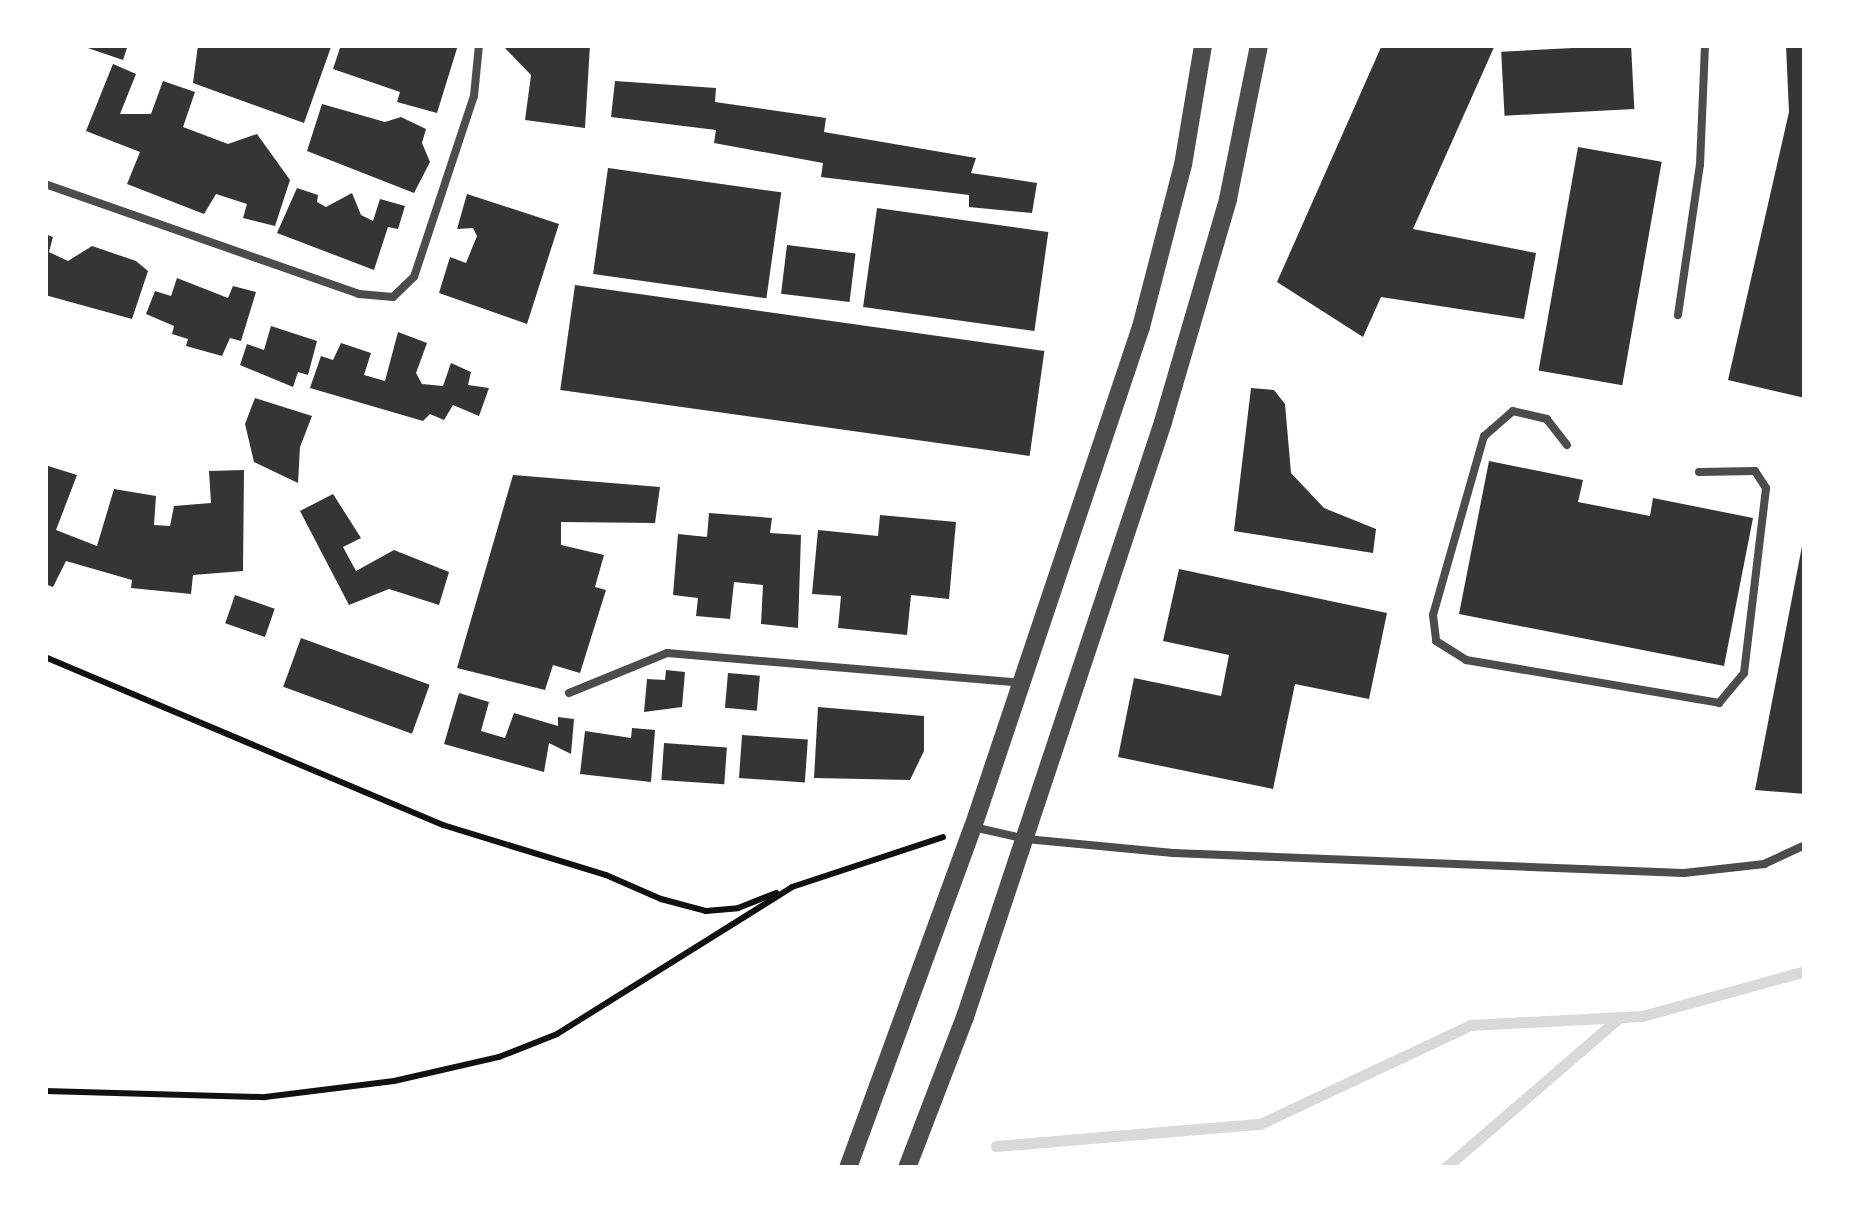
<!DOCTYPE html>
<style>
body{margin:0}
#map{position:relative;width:1850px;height:1213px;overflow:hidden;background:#fff;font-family:"Open Sans",sans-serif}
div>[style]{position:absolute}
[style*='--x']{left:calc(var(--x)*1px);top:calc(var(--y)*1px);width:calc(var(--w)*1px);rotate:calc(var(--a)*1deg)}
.stream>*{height:11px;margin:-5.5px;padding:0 5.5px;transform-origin:5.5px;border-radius:5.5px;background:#d9d9d9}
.building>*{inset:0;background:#353535;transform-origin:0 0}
.path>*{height:6px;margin:-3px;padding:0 3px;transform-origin:3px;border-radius:3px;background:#111}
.service>*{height:8px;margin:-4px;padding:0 4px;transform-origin:4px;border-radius:4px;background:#4c4c4c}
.tertiary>*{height:18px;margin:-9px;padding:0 9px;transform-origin:9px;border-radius:9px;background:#4c4c4c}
span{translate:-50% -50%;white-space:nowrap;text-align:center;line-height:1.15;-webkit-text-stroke:8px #fff;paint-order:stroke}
.frame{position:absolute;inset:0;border:48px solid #fff;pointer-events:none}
</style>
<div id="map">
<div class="stream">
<div style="--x:996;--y:1146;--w:265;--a:-4.8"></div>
<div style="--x:1260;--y:1124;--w:232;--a:-25.2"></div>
<div style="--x:1470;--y:1025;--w:172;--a:-3"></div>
<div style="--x:1642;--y:1016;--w:169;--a:-15.4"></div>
<div style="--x:1445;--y:1168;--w:231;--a:-40.8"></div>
</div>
<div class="building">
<div style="clip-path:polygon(79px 45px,128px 45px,123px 60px)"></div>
<div style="clip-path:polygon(198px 45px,327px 45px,331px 47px,304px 123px,193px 83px)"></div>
<div style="clip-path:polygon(341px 45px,458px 45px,437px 113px,397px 102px,400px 92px,333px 69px)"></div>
<div style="clip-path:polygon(502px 45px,590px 45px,585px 128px,525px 120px,531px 75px)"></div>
<div style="clip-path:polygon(1382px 45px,1495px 45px,1413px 229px,1536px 253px,1524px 319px,1381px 297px,1363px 337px,1277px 282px)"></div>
<div style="left:1631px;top:45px;width:64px;height:130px;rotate:87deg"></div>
<div style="clip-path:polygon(1786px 45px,1805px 45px,1805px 398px,1728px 380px,1789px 112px)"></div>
<div style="clip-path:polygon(113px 64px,136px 74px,120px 114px,151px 114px,163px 81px,195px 92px,183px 127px,228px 144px,257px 134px,290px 180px,275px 226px,243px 218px,247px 204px,216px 194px,204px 214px,127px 184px,140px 152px,86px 131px)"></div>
<div style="clip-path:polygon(615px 81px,716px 88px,715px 102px,826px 118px,824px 132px,976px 158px,971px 173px,1037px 183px,1032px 213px,969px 207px,969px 195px,821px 177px,823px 163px,714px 143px,716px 130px,611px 117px)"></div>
<div style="clip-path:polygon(322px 104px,385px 122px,401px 117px,426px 129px,422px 143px,430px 162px,414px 193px,307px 151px)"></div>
<div style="left:1578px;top:147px;width:85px;height:227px;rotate:10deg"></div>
<div style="left:608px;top:168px;width:175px;height:107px;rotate:8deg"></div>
<div style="clip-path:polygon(297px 188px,318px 195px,317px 202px,326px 207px,352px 193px,361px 215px,373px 221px,380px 199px,405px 206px,398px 229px,388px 227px,374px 270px,277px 233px)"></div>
<div style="clip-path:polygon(467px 194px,559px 224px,527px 324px,439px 293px,450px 257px,466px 263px,477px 236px,473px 228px,457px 229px)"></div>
<div style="left:877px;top:208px;width:173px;height:100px;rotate:8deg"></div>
<div style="clip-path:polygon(45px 234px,53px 237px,49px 252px,68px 261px,92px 246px,136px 261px,148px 271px,132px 319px,45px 295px)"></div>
<div style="left:787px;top:245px;width:69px;height:49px;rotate:7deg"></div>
<div style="clip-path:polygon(177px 278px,228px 298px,233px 286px,256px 292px,241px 341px,230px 338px,222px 356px,186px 346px,188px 339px,172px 334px,174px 326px,146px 314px,155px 291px,171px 296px)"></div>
<div style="left:575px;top:285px;width:474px;height:106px;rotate:8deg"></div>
<div style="clip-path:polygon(271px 326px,317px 341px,308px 375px,298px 372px,293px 387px,240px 365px,247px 344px,264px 350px)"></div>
<div style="clip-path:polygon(398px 332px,427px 343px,416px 373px,422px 384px,443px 386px,451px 363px,471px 372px,468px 385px,489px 388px,479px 416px,453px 405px,444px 420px,430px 414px,423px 421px,310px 388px,321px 356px,333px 360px,341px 343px,371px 353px,364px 375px,385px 381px)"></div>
<div style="clip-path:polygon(1251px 388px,1274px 390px,1285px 404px,1291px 473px,1324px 508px,1376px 529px,1373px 553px,1234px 531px)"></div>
<div style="clip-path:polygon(255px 398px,312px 416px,300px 447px,298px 483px,254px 462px,245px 424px)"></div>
<div style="clip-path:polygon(1489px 461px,1583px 480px,1578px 502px,1650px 516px,1653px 498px,1753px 518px,1724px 666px,1459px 614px)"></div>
<div style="clip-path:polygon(45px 465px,77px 475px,56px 530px,97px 546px,114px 489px,156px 496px,154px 525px,170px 526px,174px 506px,211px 503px,209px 471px,244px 470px,243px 571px,193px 575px,191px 594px,131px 588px,132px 580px,66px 561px,53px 587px,45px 584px)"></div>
<div style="clip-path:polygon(513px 475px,660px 487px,655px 523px,561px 522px,561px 545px,604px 555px,595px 587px,606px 590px,580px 673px,553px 665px,545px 690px,457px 668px)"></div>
<div style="clip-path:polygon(333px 494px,361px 538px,343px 547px,356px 571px,394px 550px,449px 572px,439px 605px,389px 589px,349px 605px,300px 511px)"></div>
<div style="clip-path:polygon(709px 513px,772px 518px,770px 533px,801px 535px,798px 628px,761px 624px,763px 585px,734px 582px,730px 619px,696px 616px,698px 598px,673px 595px,678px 534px,707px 537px)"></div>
<div style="clip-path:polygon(880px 515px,956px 522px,949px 599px,911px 595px,907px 635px,838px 628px,841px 596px,812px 594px,818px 530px,878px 536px)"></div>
<div style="clip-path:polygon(1803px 541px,1805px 794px,1755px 790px)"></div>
<div style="clip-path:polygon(1179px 569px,1387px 613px,1369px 699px,1295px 684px,1273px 789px,1118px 757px,1134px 678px,1221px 696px,1229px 655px,1163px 641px)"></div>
<div style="left:235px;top:595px;width:42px;height:30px;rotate:19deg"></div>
<div style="left:301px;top:638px;width:137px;height:52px;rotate:20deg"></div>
<div style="clip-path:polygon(666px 670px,685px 672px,682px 707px,644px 712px,647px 679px,665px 680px)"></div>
<div style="left:728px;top:673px;width:32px;height:35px;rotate:5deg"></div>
<div style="clip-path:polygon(459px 693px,489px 702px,481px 731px,505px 738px,514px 713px,558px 726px,558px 717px,574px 719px,571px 754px,549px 743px,544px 772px,444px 744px)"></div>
<div style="clip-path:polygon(818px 707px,924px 716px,924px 751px,910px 780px,814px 778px)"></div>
<div style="clip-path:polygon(632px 728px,655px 730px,651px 782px,580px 774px,585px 731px,631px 738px)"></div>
<div style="left:742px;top:735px;width:66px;height:43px;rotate:4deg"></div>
<div style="left:664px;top:743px;width:63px;height:37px;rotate:4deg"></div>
</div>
<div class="path">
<div style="--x:45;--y:657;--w:432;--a:22.9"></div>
<div style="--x:443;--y:825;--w:170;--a:17.1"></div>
<div style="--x:606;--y:875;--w:60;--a:23.6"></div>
<div style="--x:661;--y:899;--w:47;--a:14.9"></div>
<div style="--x:706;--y:911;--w:32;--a:-5"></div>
<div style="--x:738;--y:908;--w:41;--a:-21.5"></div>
<div style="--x:45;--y:1091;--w:220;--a:1.6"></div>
<div style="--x:265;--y:1097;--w:130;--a:-7.1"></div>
<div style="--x:394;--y:1081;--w:108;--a:-12.9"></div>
<div style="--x:499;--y:1057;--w:62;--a:-21.6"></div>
<div style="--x:557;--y:1034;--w:277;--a:-32"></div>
<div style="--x:792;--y:887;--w:159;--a:-18.3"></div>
</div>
<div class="service">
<div style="--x:45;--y:184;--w:333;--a:19.3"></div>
<div style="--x:359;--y:294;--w:34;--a:5"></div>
<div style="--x:393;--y:297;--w:29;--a:-44"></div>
<div style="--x:414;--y:277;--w:191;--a:-71.7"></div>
<div style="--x:474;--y:96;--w:51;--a:-84.4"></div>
<div style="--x:1678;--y:315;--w:152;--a:-81.7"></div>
<div style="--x:1700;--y:165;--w:120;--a:-87.6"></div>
<div style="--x:1567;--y:445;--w:33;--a:-128"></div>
<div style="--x:1547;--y:419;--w:35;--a:-167"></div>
<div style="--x:1513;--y:411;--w:38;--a:139"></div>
<div style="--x:1484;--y:436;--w:186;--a:105.9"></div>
<div style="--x:1433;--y:615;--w:26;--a:83"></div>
<div style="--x:1436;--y:641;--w:36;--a:32"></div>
<div style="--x:1466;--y:660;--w:257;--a:9.6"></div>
<div style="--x:1719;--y:703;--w:39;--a:-50"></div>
<div style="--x:1744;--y:673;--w:186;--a:-83.2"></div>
<div style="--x:1766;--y:488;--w:20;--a:-123"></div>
<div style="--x:1755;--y:471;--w:56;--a:179"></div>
<div style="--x:569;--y:693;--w:106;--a:-22.2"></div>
<div style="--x:667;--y:653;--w:355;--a:4.8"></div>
<div style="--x:973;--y:827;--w:54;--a:12.8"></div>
<div style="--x:1026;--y:839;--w:148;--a:5.4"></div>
<div style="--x:1173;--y:853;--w:511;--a:2.24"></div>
<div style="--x:1684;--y:873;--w:81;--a:-6.4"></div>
<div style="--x:1764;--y:864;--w:45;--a:-24.9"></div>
</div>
<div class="tertiary">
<div style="--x:848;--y:1168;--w:363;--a:-69.9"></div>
<div style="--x:973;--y:827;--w:527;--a:-71.43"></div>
<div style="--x:1141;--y:327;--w:167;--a:-75.5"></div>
<div style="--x:1183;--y:165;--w:122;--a:-80.5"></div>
<div style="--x:907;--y:1168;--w:162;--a:-69"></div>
<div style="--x:965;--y:1017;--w:627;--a:-71.59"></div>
<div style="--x:1163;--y:422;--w:232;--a:-73.7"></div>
<div style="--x:1228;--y:199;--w:157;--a:-78.6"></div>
</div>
<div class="frame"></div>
</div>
